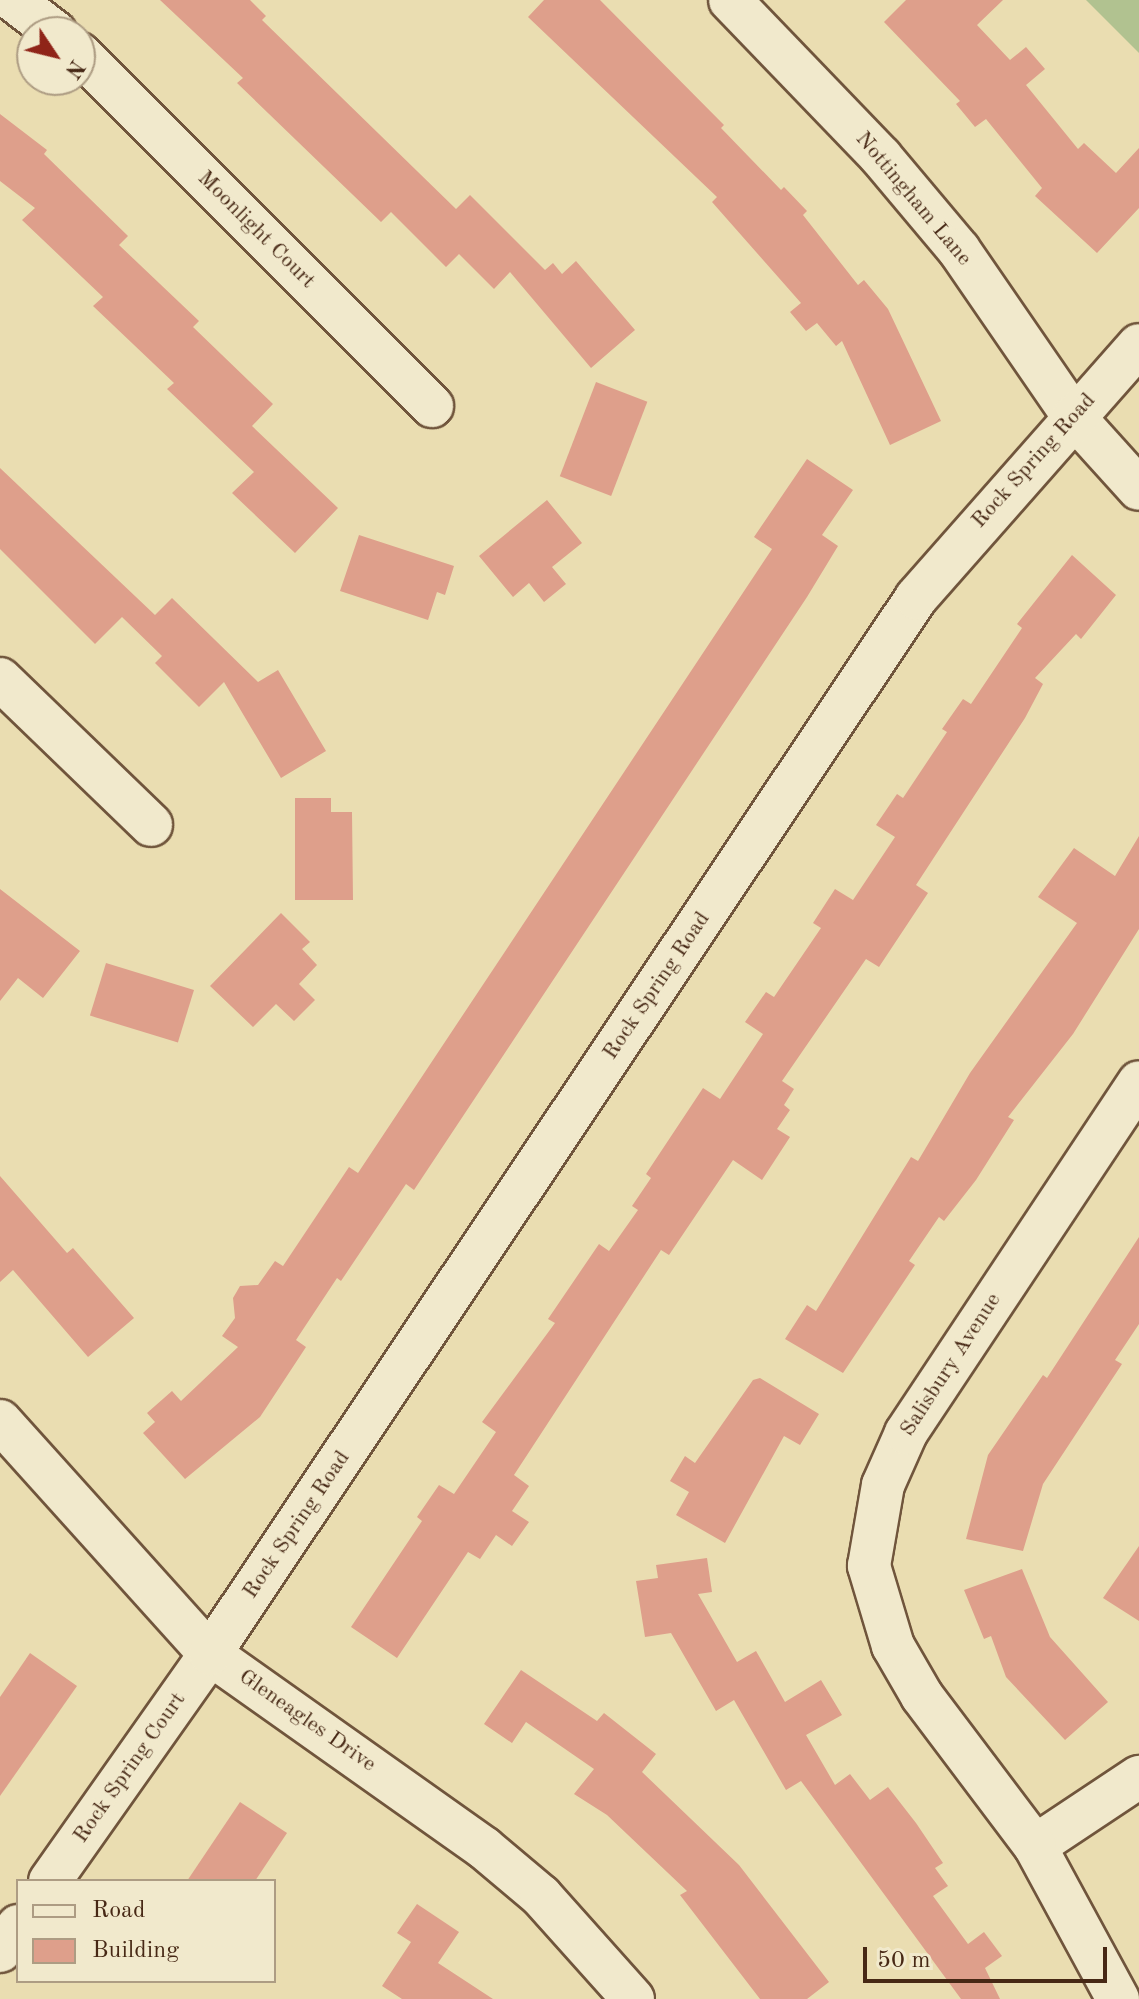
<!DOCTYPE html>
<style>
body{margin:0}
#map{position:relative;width:1139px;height:1999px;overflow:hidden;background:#eaddb1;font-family:"Old Standard TT",serif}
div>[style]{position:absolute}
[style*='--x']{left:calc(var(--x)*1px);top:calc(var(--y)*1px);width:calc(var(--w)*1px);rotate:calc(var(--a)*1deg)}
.green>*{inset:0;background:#b1c290}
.building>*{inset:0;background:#de9f8b;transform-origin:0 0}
.roads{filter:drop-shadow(2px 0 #70553c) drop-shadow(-2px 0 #70553c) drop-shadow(0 2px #70553c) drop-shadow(0 -2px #70553c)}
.minor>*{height:42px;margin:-21px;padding:0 21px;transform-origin:21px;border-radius:21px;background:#f1e9cc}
span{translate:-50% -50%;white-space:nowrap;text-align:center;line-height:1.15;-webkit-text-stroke:6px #f1e9cc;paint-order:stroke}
.street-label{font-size:22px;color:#472815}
.legend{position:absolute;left:16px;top:1879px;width:260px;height:104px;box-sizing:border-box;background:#f1e9cc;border:2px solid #ad9c83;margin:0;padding:10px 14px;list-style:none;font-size:24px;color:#472815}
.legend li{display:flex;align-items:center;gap:16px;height:40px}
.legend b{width:40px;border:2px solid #ad9c83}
.north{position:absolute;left:16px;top:16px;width:80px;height:80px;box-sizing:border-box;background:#f1e9cc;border:2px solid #ad9c83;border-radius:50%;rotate:125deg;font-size:22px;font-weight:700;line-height:32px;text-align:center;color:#472815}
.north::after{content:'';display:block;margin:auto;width:28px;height:36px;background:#8f2418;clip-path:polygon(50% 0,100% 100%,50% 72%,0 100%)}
.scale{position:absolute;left:863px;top:1947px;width:244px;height:36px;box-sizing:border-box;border:4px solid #472815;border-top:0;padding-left:10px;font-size:24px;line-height:28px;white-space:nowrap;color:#472815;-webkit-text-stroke:6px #f1e9cc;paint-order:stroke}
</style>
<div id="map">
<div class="green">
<div style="clip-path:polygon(1086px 0,1139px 0,1139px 53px)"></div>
</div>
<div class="building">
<div style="clip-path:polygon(160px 0,250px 0,266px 16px,262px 20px,456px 209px,470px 195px,545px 270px,553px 263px,562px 274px,576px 261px,635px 330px,591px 368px,510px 272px,494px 289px,459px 254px,446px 267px,391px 212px,381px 222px,237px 83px,243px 78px)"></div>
<div style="clip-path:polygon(544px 0,600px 0,724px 125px,721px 128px,781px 190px,784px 187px,807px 211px,803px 215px,858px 285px,864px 280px,888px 309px,941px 421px,890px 445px,842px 341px,836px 346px,817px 323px,806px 331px,790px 312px,801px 303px,712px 202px,717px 197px,528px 17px)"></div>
<div style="clip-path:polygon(906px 0,1003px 0,977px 25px,1010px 60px,1026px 47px,1045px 69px,1026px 85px,1078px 149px,1084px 143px,1116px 173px,1139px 148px,1139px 208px,1097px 253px,1035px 196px,1042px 188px,986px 119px,975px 127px,956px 104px,960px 101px,884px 22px)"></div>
<div style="clip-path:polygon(0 114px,47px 150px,44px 154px,128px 236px,119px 245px,199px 321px,193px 327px,273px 404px,252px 426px,338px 508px,295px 553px,232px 493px,254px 472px,167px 389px,174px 383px,93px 306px,103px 297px,22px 220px,35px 208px,0 181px)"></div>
<div style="left:596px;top:382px;width:55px;height:101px;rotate:21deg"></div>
<div style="clip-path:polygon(807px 459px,853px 490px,822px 535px,838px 546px,807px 597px,414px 1190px,406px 1184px,341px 1281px,337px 1278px,296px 1340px,306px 1347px,260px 1417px,185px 1479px,143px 1433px,155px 1422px,147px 1413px,172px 1391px,181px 1401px,238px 1347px,222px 1336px,235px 1318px,233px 1298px,240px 1286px,258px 1285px,275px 1261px,283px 1266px,349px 1167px,358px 1173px,772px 549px,754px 537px)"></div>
<div style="clip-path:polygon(0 468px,155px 615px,172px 598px,258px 682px,278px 670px,326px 751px,281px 778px,224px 682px,199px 707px,155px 663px,162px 656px,122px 617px,95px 644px,0 549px)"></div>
<div style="clip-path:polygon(547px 500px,582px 543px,552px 567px,566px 584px,544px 602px,529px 583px,513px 597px,479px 556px)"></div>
<div style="clip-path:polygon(359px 535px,454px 566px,445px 595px,437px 592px,428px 620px,340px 591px)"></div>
<div style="clip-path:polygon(1072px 555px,1116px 595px,1081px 639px,1076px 634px,1035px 678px,1043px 684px,1025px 718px,916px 885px,928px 893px,879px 967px,866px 959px,782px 1081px,794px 1089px,784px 1105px,790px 1110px,777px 1129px,790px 1137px,762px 1180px,733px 1160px,669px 1255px,661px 1250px,514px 1475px,529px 1486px,512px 1511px,529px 1522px,512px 1546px,496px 1535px,480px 1559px,468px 1552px,397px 1658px,351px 1627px,422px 1521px,417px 1517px,439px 1485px,454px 1494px,496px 1432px,482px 1422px,555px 1323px,548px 1319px,599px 1244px,609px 1251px,638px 1210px,632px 1206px,651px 1178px,646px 1174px,703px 1088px,720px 1099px,763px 1034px,745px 1022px,766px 992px,774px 997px,821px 928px,813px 923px,835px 889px,853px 900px,895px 837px,876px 825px,897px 794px,903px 798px,947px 732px,942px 729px,963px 699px,971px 704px,1022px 628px,1017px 624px)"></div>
<div style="clip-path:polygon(295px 798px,331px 798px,331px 812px,352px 812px,353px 900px,295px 900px)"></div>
<div style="clip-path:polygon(1139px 836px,1139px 929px,1073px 1034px,1008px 1117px,1014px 1120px,976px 1180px,944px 1221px,939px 1217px,909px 1261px,915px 1265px,843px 1373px,785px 1339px,807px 1305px,816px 1311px,911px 1157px,918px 1161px,970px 1073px,1077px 923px,1038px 897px,1074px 848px,1115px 876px)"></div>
<div style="clip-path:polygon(0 889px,80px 951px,43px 998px,18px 978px,0 1001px)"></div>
<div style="clip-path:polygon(281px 913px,310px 942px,302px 949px,317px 965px,299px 984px,315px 1000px,294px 1021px,276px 1004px,253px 1027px,210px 986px)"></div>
<div style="left:106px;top:963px;width:92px;height:55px;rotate:17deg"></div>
<div style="clip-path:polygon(0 1176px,67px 1253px,73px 1248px,134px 1318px,88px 1357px,13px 1270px,0 1282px)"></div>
<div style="clip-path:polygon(1139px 1237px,1139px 1324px,1115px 1360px,1122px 1364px,1043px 1484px,1023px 1551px,966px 1539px,988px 1455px,1043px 1375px,1047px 1378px)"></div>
<div style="clip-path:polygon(760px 1378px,819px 1414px,800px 1445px,784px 1436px,725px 1543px,676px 1515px,689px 1492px,670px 1481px,685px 1456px,695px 1463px,753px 1380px)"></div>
<div style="clip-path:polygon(1139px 1546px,1139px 1621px,1103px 1598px)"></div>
<div style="clip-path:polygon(707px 1558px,712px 1592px,698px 1594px,737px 1662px,756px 1651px,785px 1702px,821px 1680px,842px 1715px,806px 1735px,835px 1785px,850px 1774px,870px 1800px,888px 1787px,916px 1823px,943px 1863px,935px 1868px,948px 1886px,933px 1896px,968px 1944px,984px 1932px,1002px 1956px,985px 1968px,1000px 1999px,961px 1999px,801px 1781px,786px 1790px,734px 1700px,716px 1711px,671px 1633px,645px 1637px,636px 1581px,658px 1578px,656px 1565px)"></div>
<div style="clip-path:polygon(1022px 1569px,1050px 1637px,1108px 1702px,1065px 1740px,1006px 1677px,991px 1636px,984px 1639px,964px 1590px)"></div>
<div style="clip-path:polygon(30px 1653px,77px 1686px,0 1796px,0 1697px)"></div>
<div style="clip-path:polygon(521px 1670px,597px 1721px,604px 1713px,656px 1754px,642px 1772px,739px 1865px,829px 1982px,807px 1999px,760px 1999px,680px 1895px,687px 1891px,607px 1815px,574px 1794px,594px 1769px,526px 1722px,512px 1743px,484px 1724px)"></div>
<div style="clip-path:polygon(240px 1802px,287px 1833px,255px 1881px,187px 1881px)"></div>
<div style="clip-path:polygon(417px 1904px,459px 1932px,438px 1963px,493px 1999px,402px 1999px,382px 1986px,411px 1942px,397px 1933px)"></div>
</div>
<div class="roads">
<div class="minor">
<div style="--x:13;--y:0;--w:53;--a:37.3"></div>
<div style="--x:730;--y:0;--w:218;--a:46.1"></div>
<div style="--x:881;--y:157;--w:121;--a:50"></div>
<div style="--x:959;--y:250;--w:201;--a:55.5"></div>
<div style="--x:1073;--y:416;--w:98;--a:47.9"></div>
<div style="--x:80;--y:54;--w:498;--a:45"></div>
<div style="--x:0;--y:679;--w:210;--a:44"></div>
<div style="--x:0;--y:1421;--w:314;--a:48"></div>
<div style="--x:210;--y:1654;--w:336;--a:35.3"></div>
<div style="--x:484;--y:1848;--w:75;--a:40.1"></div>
<div style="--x:541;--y:1896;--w:138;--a:48.2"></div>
<div style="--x:1035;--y:1846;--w:125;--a:-33.6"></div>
<div style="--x:50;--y:1881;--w:278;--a:-54.8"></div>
<div style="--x:210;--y:1654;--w:1270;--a:-56.23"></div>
<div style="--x:916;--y:598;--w:337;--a:-48.6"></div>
<div style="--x:0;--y:1951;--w:31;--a:-54"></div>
<div style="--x:1118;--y:1999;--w:174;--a:-118.5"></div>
<div style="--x:1035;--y:1846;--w:188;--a:-127"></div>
<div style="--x:922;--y:1696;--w:58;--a:-120.1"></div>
<div style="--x:893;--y:1646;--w:84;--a:-106.7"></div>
<div style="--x:869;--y:1566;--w:82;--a:-80.2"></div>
<div style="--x:883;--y:1485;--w:57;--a:-66.1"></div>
<div style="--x:906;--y:1433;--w:421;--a:-56.4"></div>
</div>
</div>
<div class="street-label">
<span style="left:913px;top:199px;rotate:50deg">Nottingham Lane</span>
<span style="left:256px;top:230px;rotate:45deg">Moonlight Court</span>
<span style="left:1034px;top:461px;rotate:-48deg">Rock Spring Road</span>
<span style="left:657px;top:986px;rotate:-56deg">Rock Spring Road</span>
<span style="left:951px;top:1365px;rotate:-57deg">Salisbury Avenue</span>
<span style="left:297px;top:1525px;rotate:-56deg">Rock Spring Road</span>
<span style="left:307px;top:1721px;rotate:35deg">Gleneagles Drive</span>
<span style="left:130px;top:1768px;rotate:-55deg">Rock Spring Court</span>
</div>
<ul class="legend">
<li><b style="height:10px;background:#f1e9cc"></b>Road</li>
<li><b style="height:22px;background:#de9f8b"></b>Building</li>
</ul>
<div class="north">N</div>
<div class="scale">50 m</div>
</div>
